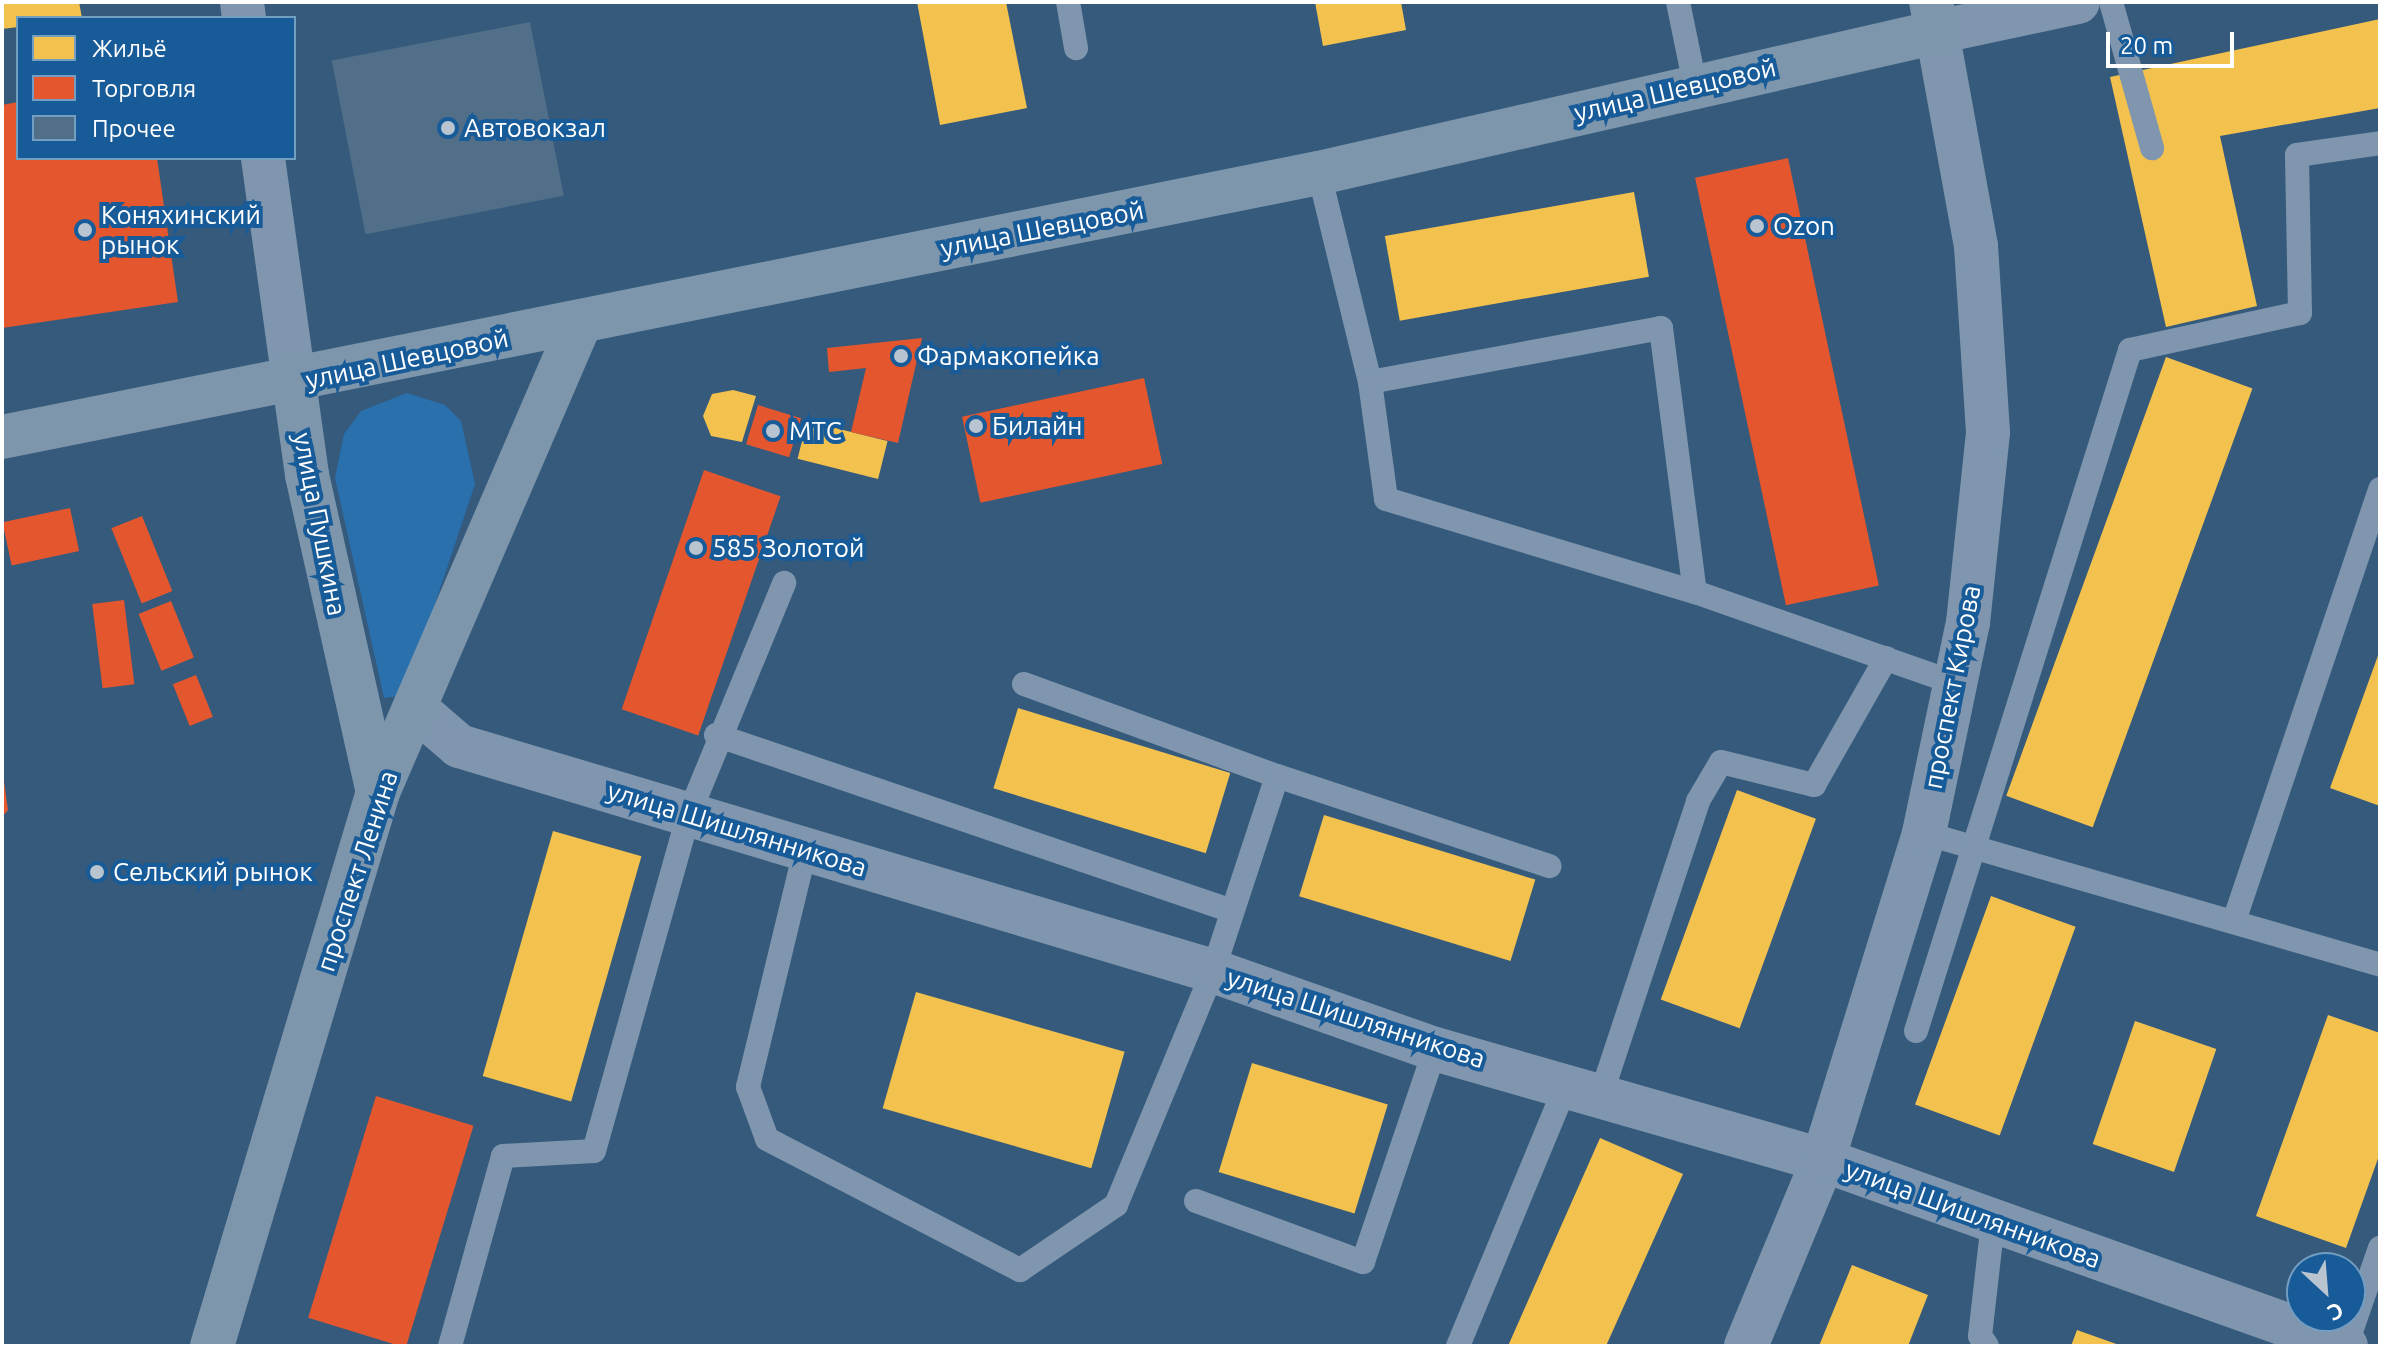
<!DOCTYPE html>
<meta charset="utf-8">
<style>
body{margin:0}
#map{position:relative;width:2382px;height:1348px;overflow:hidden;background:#355a7c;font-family:Ubuntu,sans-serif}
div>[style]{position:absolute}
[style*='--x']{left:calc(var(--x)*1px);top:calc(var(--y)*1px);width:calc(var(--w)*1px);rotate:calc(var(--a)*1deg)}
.green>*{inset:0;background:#2970ad}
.homes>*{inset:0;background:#f2c14e;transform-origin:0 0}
.shops>*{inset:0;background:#e4572e;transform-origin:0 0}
.building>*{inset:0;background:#526f8a;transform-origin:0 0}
.service>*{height:24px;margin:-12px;padding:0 12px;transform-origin:12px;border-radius:12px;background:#7f96ae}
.minor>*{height:44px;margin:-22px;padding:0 22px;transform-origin:22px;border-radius:22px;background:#7f96ae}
.tertiary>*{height:44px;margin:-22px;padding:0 22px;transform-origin:22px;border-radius:22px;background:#7f96ae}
.primary>*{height:44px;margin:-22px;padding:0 22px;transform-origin:22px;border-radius:22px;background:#7d96ac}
.dots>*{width:22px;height:22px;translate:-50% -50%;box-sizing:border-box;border:4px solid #185b99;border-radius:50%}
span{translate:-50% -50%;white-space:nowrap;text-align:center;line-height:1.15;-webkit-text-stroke:8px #185b99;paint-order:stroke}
.street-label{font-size:26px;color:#fff}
.poi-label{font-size:26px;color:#fff}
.left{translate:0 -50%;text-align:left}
.frame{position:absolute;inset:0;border:4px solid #fff;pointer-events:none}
.legend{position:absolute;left:16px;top:16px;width:280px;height:144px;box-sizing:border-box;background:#185b99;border:2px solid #749dc2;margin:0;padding:10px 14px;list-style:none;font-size:24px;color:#fff}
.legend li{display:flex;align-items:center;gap:16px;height:40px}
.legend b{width:40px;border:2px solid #749dc2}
.north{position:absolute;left:2286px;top:1252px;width:80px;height:80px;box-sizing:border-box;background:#185b99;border:2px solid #749dc2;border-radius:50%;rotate:154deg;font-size:22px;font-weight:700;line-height:32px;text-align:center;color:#fff}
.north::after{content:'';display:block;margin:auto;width:28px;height:36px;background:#b8c5d1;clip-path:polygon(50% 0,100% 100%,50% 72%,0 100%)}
.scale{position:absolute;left:2106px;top:32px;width:128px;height:36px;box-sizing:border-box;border:4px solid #fff;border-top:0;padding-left:10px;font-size:24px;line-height:28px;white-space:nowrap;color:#fff;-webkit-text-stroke:6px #185b99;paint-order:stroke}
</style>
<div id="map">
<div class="green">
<div style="clip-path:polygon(407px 393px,445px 405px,461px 421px,475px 484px,411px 676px,398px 696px,384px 698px,335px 478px,344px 434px,361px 411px)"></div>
</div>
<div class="homes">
<div style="clip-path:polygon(2px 2px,79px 2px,82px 18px,18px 18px,18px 27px,2px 29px)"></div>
<div style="clip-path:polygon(917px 2px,1006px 2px,1027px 108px,940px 125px)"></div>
<div style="clip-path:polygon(1315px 2px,1401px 2px,1406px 30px,1323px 46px)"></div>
<div style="clip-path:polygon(2380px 19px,2380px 108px,2220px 136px,2257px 306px,2166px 327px,2110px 77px)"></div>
<div style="left:1634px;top:192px;width:86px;height:253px;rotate:80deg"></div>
<div style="left:2166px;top:357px;width:92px;height:467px;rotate:20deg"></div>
<div style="clip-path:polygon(733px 390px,756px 396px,742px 442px,711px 436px,703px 416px,712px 394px)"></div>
<div style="left:807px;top:421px;width:83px;height:39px;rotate:14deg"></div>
<div style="clip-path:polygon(2380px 650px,2380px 806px,2330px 788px)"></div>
<div style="left:1018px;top:708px;width:222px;height:84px;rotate:17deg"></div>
<div style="left:1737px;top:790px;width:84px;height:223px;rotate:20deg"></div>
<div style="left:1324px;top:815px;width:221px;height:85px;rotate:17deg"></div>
<div style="left:553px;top:831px;width:92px;height:255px;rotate:16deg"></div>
<div style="left:1991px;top:896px;width:90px;height:222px;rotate:20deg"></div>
<div style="left:916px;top:992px;width:217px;height:121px;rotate:16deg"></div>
<div style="clip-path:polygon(2328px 1015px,2380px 1033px,2380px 1153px,2346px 1248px,2256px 1216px)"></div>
<div style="left:2135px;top:1021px;width:86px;height:130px;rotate:19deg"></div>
<div style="left:1252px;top:1063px;width:142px;height:114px;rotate:17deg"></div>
<div style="clip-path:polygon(1600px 1138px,1683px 1174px,1606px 1346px,1508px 1346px)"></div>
<div style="clip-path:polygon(1852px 1265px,1928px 1295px,1908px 1346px,1819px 1346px)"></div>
<div style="clip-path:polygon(2077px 1330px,2122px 1346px,2071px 1346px)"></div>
</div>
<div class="shops">
<div style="clip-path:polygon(18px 102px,18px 158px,157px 158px,178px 302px,2px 328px,2px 105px)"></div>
<div style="left:1788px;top:158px;width:437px;height:95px;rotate:78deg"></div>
<div style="clip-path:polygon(922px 338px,898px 443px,851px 432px,866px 368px,829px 372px,827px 348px)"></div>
<div style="left:1144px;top:378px;width:88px;height:186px;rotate:78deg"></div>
<div style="left:758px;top:405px;width:45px;height:41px;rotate:17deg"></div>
<div style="left:704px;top:470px;width:81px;height:253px;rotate:19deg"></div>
<div style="left:70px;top:508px;width:44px;height:69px;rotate:78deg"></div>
<div style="left:142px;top:516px;width:81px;height:33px;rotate:68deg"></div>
<div style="left:124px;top:600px;width:85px;height:32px;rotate:83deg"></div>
<div style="left:171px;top:601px;width:61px;height:35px;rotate:68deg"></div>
<div style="left:196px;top:675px;width:45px;height:25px;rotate:68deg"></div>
<div style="clip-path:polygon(2px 767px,8px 810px,2px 817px)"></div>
<div style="left:376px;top:1096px;width:102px;height:232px;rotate:17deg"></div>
</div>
<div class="building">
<div style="left:530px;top:22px;width:177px;height:202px;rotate:79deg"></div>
</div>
<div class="service">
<div style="--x:1068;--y:2;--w:47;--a:80.1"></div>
<div style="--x:1678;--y:2;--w:85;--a:78.4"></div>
<div style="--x:2111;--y:2;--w:152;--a:74.3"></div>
<div style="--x:1319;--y:173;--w:215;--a:76.3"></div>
<div style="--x:1370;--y:382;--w:118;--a:82.2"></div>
<div style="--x:1386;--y:499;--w:323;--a:16.8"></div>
<div style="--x:1695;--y:592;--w:275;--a:19.3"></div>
<div style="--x:1370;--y:382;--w:296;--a:-10.5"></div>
<div style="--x:1661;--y:328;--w:266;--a:82.7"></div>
<div style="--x:1024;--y:684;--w:269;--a:20"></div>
<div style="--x:716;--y:735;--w:545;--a:18.83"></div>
<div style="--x:1924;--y:833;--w:475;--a:16.1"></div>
<div style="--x:805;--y:851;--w:243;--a:103.6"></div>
<div style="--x:748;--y:1087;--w:55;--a:69.9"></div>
<div style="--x:767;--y:1139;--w:285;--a:27.4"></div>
<div style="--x:1020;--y:1270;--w:116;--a:-34.1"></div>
<div style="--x:1116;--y:1205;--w:253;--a:-67.5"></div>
<div style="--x:1213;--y:971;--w:205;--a:-71.8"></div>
<div style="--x:1277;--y:776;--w:287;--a:18.3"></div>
<div style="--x:2234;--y:921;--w:456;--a:-71.3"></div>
<div style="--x:1916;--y:1031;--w:714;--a:-72.55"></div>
<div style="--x:2130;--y:350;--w:174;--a:-12.3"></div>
<div style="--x:2300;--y:313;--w:158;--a:-91.1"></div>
<div style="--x:2297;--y:155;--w:84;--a:-8.2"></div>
<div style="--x:1602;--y:1092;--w:306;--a:-71.7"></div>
<div style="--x:1698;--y:801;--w:45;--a:-59.5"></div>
<div style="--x:1721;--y:762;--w:96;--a:13.9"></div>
<div style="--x:1814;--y:785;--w:146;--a:-60.4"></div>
<div style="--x:1196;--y:1201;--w:178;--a:20.1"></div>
<div style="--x:1363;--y:1262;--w:225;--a:-71.3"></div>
<div style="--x:450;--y:1346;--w:197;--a:-74.4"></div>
<div style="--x:503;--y:1156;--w:91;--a:-3.1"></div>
<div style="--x:594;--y:1151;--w:350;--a:-74.3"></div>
<div style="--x:689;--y:814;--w:250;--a:-67.6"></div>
<div style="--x:1458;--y:1346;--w:287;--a:-67.5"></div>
<div style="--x:1987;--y:1346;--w:12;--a:-125"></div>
<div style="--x:1980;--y:1336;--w:115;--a:-83.5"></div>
<div style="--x:2346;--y:1346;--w:104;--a:-70.9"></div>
</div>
<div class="minor">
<div style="--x:416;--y:709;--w:57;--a:40.7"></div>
<div style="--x:459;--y:746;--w:787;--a:16.62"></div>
<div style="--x:1213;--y:971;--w:235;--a:19.4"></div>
<div style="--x:1435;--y:1049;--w:404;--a:16"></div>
<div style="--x:1823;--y:1160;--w:555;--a:19.58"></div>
<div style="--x:1746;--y:1346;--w:201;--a:-67.5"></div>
<div style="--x:1823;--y:1160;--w:342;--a:-72.8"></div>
<div style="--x:1924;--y:833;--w:215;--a:-78.2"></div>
<div style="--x:1968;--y:623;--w:192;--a:-84"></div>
<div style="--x:1988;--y:432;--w:186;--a:-93.7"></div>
<div style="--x:1976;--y:246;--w:218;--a:-100.3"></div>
</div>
<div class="tertiary">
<div style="--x:242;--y:2;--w:16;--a:83"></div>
<div style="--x:1937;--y:32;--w:144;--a:-12"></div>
<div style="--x:263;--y:158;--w:226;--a:82.1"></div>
</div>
<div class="primary">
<div style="--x:294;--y:382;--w:94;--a:82"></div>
<div style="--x:307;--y:475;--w:325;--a:77.4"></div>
<div style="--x:2;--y:437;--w:1343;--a:-11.34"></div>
<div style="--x:1319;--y:173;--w:634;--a:-12.85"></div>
<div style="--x:1937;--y:32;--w:31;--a:-101"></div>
<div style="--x:212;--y:1346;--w:578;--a:-73.32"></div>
<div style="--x:378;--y:792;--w:511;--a:-66.7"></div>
</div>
<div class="dots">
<div style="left:448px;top:128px;background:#b8c5d1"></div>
<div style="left:1757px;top:226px;background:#b8c5d1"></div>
<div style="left:85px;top:230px;background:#b8c5d1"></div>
<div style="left:901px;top:356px;background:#b8c5d1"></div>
<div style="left:976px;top:426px;background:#b8c5d1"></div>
<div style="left:773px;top:431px;background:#b8c5d1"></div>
<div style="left:696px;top:548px;background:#b8c5d1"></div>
<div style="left:97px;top:872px;background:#b8c5d1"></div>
</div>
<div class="street-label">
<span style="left:1675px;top:90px;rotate:-13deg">улица Шевцовой</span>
<span style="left:1042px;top:229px;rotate:-11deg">улица Шевцовой</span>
<span style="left:407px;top:359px;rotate:-12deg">улица Шевцовой</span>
<span style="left:320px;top:524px;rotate:79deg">улица Пушкина</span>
<span style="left:1952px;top:687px;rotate:-79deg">проспект Кирова</span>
<span style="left:737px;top:829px;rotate:17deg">улица Шишлянникова</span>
<span style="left:357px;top:871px;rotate:-72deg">проспект Ленина</span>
<span style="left:1356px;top:1018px;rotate:18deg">улица Шишлянникова</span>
<span style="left:1973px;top:1214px;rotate:20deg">улица Шишлянникова</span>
</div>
<div class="poi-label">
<span class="left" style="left:464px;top:128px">Автовокзал</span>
<span class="left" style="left:101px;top:230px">Коняхинский<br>рынок</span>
<span class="left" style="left:1773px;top:226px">Ozon</span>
<span class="left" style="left:917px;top:356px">Фармакопейка</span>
<span class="left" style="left:992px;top:426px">Билайн</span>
<span class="left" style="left:789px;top:431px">МТС</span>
<span class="left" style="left:712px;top:548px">585 Золотой</span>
<span class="left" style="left:113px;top:872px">Сельский рынок</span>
</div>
<div class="frame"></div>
<ul class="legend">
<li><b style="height:22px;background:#f2c14e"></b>Жильё</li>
<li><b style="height:22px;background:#e4572e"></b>Торговля</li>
<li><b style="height:22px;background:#526f8a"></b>Прочее</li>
</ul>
<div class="north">С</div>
<div class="scale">20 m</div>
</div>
